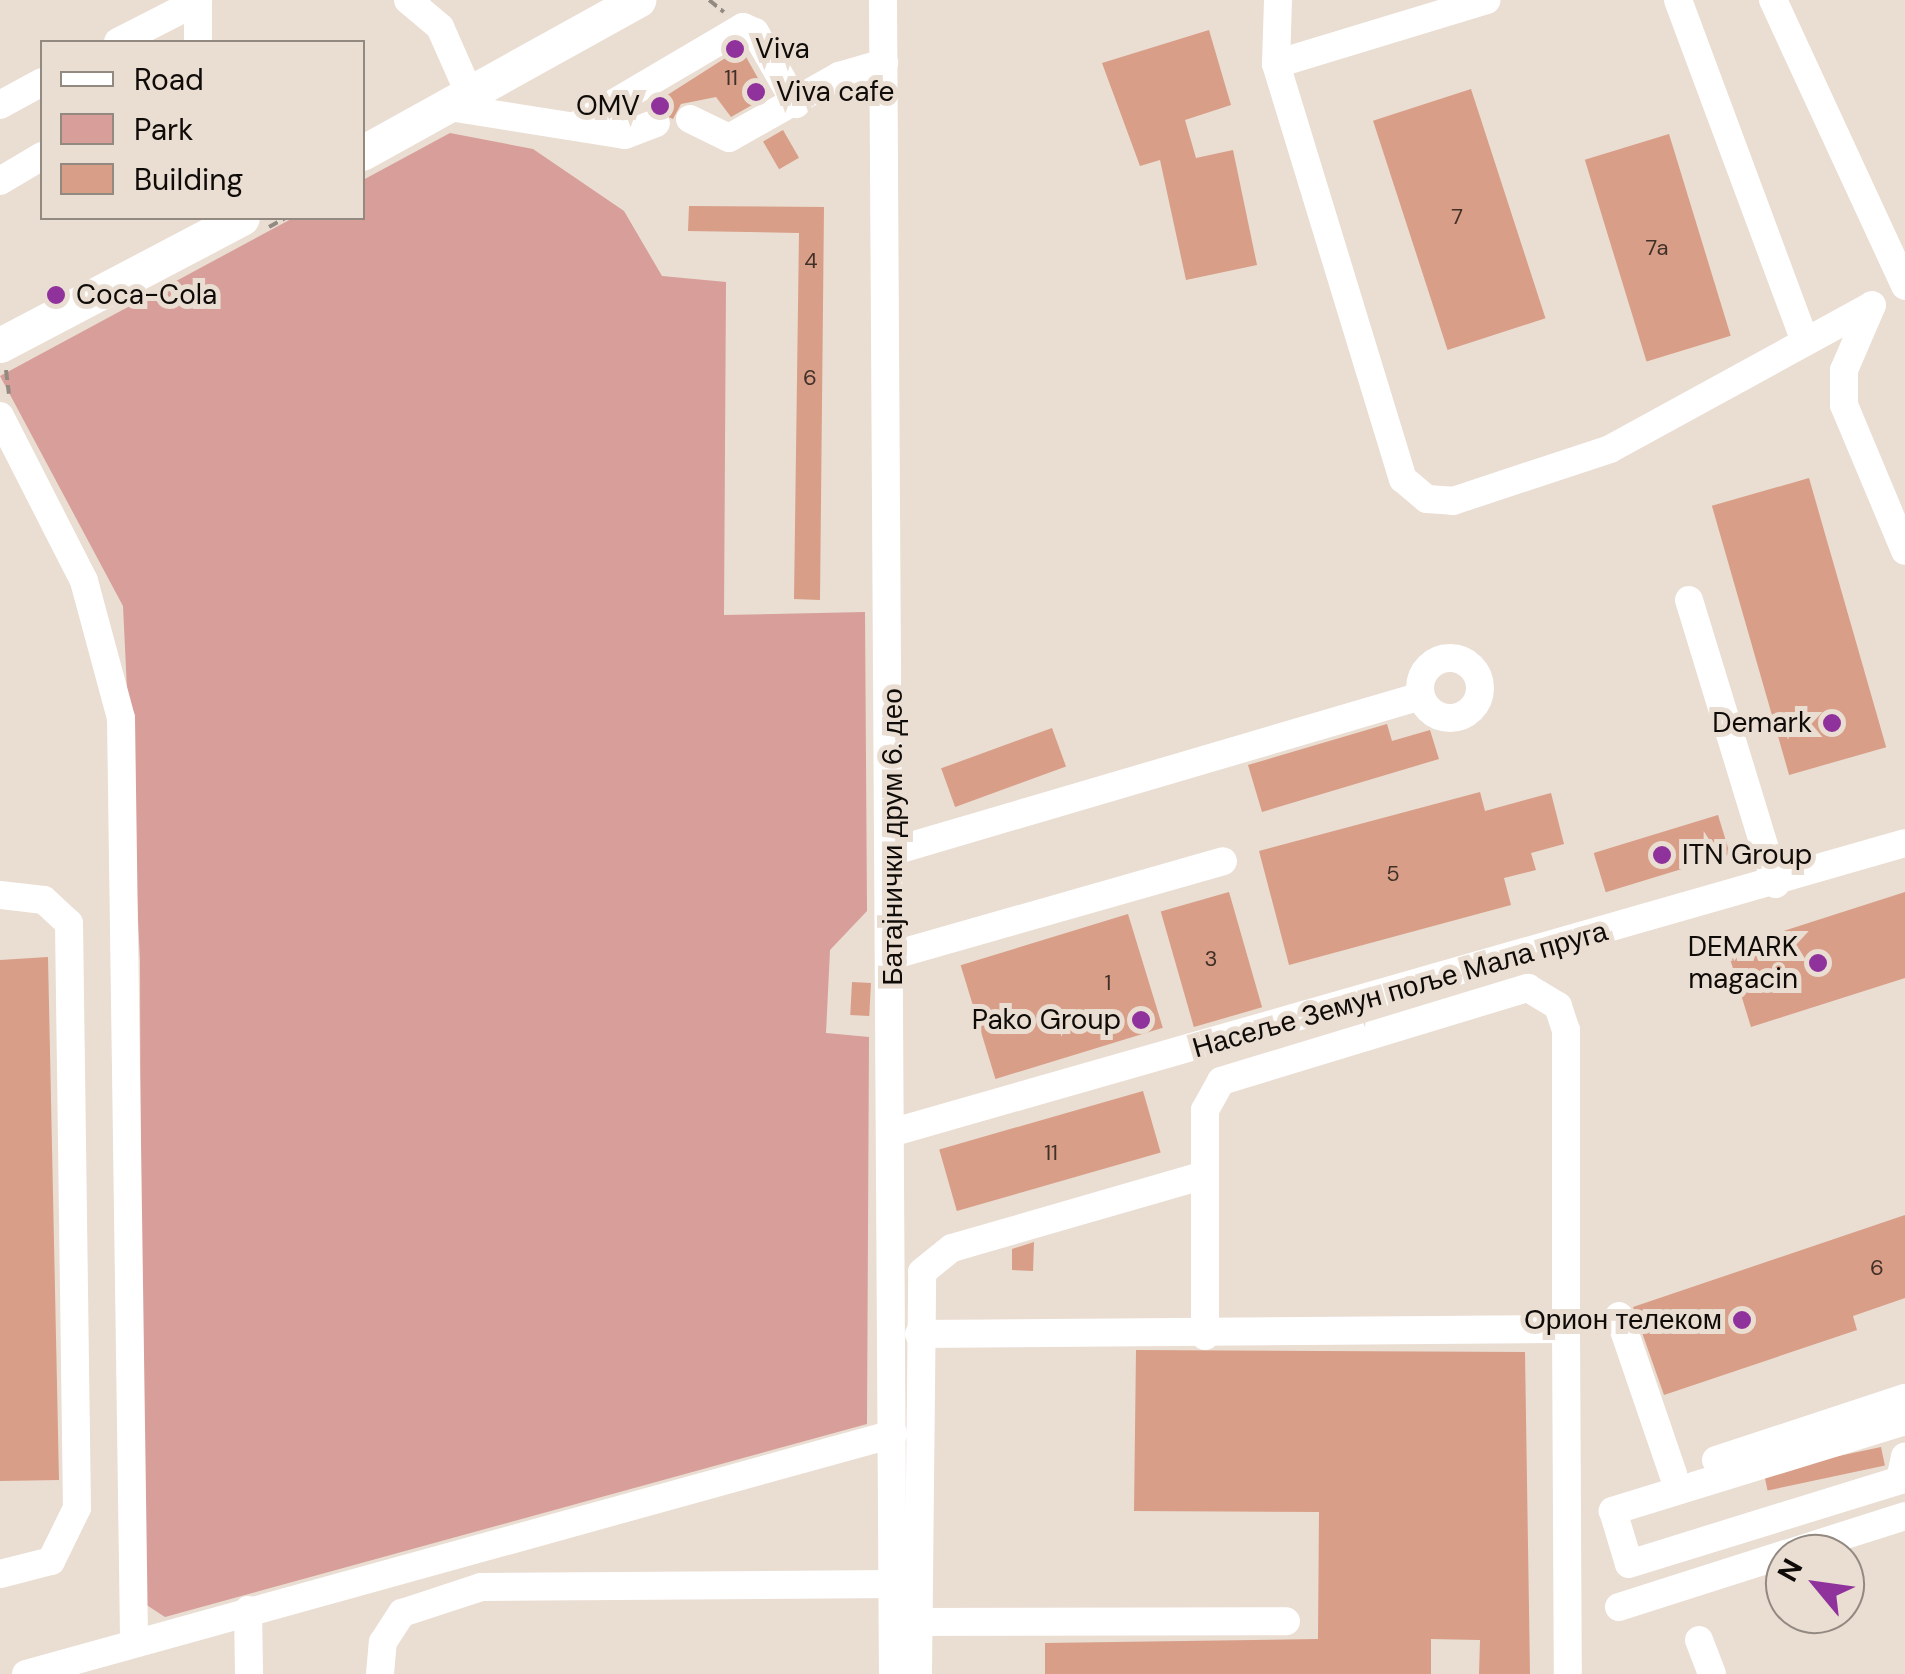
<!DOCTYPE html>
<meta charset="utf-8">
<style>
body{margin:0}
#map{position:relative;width:1905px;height:1674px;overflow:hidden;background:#eaddd2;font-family:"DM Sans",sans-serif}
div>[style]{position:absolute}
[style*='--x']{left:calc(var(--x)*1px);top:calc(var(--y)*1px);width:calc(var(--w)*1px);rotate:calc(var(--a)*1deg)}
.green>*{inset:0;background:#d79e9a}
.building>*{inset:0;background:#d89e87;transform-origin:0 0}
.path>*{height:4px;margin-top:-2px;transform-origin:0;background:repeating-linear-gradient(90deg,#938a82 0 10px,transparent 0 15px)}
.minor>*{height:28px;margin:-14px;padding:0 14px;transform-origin:14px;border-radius:14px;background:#fff}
.minor>.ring{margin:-14px;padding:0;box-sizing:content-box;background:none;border:28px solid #fff;border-radius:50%}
.major>*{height:35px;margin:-17.5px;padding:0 17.5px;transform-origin:17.5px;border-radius:17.5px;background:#fff}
.dots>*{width:28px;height:28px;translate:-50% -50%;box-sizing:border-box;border:5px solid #eaddd2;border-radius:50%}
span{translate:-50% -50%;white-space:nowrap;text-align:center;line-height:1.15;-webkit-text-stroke:10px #eaddd2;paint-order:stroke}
.number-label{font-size:22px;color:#413028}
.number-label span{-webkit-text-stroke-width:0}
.poi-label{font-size:28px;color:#0f0b08}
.left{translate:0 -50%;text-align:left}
.right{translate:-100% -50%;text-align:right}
.street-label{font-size:28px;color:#0f0b08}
.legend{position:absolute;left:40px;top:40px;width:325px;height:180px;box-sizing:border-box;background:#eaddd2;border:2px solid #928981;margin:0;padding:12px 18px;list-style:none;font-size:30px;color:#0f0b08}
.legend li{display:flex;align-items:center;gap:20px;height:50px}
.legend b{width:50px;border:2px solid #928981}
.north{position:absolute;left:1765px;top:1534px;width:100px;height:100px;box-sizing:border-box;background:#eaddd2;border:2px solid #928981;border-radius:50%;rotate:299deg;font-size:28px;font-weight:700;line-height:40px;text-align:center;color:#0f0b08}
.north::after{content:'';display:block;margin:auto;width:35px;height:45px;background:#90329c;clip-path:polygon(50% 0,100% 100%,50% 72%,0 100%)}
</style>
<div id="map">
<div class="green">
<div style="clip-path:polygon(450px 133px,533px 149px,624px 211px,662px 276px,726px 282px,724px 615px,865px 612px,867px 911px,830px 950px,826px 1033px,869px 1037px,867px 1424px,165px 1617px,142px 1602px,140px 960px,123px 606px,0 376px,293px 218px,362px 218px,363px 180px)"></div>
</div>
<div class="building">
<div style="clip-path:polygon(1209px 30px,1231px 105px,1185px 120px,1196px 158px,1233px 150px,1257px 265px,1186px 280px,1160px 160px,1140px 166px,1102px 63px)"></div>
<div style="clip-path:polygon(741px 48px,768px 96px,731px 117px,716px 97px,681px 104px,673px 119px,647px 108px)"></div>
<div style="left:1471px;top:89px;width:241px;height:103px;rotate:72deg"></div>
<div style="left:783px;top:130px;width:32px;height:23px;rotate:60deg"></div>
<div style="left:1669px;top:134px;width:211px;height:88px;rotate:73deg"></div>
<div style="clip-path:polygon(689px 206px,824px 207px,820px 600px,794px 599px,799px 233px,688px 231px)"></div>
<div style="left:1809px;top:478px;width:280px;height:101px;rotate:74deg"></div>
<div style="clip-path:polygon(1387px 724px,1392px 741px,1430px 730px,1439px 759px,1262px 812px,1248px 765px)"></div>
<div style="left:1052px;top:728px;width:41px;height:118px;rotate:70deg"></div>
<div style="clip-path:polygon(1480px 792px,1485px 811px,1551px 793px,1564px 844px,1531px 853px,1536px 870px,1504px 878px,1511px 905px,1289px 965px,1259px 851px)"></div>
<div style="left:1718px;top:815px;width:41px;height:130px;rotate:73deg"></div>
<div style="left:1229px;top:892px;width:120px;height:71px;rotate:74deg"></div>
<div style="clip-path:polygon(1905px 892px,1905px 978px,1751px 1027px,1727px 949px)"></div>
<div style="left:1128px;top:914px;width:119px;height:175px;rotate:73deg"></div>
<div style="clip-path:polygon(48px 957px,59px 1480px,0 1481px,0 960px)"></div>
<div style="left:852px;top:982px;width:19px;height:33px;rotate:3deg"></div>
<div style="left:1143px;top:1091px;width:64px;height:212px;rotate:74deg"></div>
<div style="clip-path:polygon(1905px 1215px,1905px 1298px,1853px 1316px,1857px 1330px,1664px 1395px,1633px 1307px)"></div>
<div style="clip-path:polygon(1034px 1242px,1033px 1271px,1012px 1270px,1012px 1249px)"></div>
<div style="clip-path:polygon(1136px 1350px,1525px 1352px,1530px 1674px,1479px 1674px,1480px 1640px,1431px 1639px,1431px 1674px,1045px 1674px,1045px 1643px,1318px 1639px,1319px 1512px,1134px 1511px)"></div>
<div style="left:1881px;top:1447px;width:19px;height:120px;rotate:78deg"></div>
</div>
<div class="path">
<div style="--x:709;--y:0;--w:19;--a:39"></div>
<div style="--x:269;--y:227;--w:18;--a:-29"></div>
<div style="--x:6;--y:370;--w:24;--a:83"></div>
</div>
<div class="minor">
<div style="--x:198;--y:0;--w:42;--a:90"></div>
<div style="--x:408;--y:0;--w:42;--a:40.2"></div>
<div style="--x:440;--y:27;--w:74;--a:66.2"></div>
<div style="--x:883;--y:0;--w:1674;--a:89.66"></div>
<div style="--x:1278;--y:0;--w:64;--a:91.8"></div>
<div style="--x:1276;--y:64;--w:434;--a:73"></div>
<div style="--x:1403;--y:479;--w:31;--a:40"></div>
<div style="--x:1427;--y:499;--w:26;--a:4"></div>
<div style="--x:1453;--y:501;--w:165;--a:-18.3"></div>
<div style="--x:1610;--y:449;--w:298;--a:-28.7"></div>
<div style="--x:1678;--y:0;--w:361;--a:69.6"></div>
<div style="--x:1773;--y:0;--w:315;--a:65.2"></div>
<div style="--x:118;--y:42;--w:90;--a:-27.1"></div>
<div style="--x:1276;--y:64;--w:220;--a:-16.9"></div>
<div style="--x:0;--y:105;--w:48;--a:-28.7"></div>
<div style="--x:449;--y:107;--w:178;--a:9"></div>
<div style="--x:625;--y:135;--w:33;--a:-21"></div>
<div style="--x:690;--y:119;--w:43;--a:26"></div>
<div style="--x:729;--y:138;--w:126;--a:-29.4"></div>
<div style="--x:839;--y:76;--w:47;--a:-16.1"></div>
<div style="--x:580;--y:123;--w:189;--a:-30.5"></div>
<div style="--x:743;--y:27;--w:13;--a:23"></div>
<div style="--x:755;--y:32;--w:83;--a:60.3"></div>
<div style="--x:0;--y:181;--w:49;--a:-30.8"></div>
<div style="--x:1872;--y:305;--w:71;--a:113.3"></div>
<div style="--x:1844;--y:370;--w:35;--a:90"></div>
<div style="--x:1844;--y:405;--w:158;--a:67.3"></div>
<div style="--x:0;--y:416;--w:185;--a:63"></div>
<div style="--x:84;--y:581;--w:142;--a:74.9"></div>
<div style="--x:121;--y:718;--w:922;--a:89.19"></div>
<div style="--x:1689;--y:600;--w:297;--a:73"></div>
<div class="ring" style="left:1420px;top:658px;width:32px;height:32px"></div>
<div style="--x:894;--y:851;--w:549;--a:-16.39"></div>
<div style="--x:0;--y:895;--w:44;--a:6.5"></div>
<div style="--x:44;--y:900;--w:34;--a:43"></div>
<div style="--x:69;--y:923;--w:585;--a:89.22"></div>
<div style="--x:77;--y:1508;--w:59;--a:116.1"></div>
<div style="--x:51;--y:1561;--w:53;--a:165.7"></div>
<div style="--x:894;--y:955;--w:342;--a:-15.9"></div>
<div style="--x:894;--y:1132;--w:1051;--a:-15.95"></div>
<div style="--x:1619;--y:1316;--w:167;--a:71.1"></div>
<div style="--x:919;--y:1334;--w:647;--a:-0.44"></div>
<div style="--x:1566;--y:1329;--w:345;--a:89.7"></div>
<div style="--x:1205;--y:1336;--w:226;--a:-90"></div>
<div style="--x:1205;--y:1110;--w:33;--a:-61"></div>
<div style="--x:1221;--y:1081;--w:321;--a:-16.9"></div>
<div style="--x:1528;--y:988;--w:35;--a:31"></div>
<div style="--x:1558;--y:1006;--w:25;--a:72"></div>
<div style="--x:1566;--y:1030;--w:299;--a:90"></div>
<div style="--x:1905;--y:1421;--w:306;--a:162.9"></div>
<div style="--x:1613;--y:1511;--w:55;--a:73.2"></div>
<div style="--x:1629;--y:1564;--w:284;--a:-17.2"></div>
<div style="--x:1900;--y:1480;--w:24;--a:-78"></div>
<div style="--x:1716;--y:1460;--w:199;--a:-18.2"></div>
<div style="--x:1786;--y:1554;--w:125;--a:-17.7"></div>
<div style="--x:1619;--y:1607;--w:174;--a:-17.7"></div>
<div style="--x:248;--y:1610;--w:64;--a:89.1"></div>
<div style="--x:899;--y:1622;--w:387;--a:-0.1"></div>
<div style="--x:1699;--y:1640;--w:36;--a:69"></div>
<div style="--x:26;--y:1674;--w:900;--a:-15.47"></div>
<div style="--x:380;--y:1674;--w:32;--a:-85"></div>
<div style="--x:383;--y:1642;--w:35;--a:-57"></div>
<div style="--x:402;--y:1613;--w:83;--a:-18.2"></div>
<div style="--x:481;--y:1587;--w:412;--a:-0.4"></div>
<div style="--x:918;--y:1674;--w:402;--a:-89.4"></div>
<div style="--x:922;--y:1272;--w:38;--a:-39"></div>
<div style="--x:952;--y:1248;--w:263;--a:-16.1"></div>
</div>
<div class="major">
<div style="--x:362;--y:153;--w:316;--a:-29"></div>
<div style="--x:0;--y:345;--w:273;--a:-27.7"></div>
</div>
<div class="dots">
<div style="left:735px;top:49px;background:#90329c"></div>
<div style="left:756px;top:92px;background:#90329c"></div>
<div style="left:660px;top:106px;background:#90329c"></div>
<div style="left:56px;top:295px;background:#90329c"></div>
<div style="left:1832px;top:723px;background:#90329c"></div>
<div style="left:1662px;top:855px;background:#90329c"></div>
<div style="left:1818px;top:963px;background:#90329c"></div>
<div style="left:1141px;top:1020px;background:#90329c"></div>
<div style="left:1742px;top:1320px;background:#90329c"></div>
</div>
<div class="number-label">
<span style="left:731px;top:78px">11</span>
<span style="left:1457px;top:217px">7</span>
<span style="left:1657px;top:248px">7a</span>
<span style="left:811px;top:261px">4</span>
<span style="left:810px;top:378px">6</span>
<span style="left:1393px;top:874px">5</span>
<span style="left:1211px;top:959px">3</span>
<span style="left:1108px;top:983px">1</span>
<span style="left:1051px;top:1153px">11</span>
<span style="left:1877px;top:1268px">6</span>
</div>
<div class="poi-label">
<span class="left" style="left:755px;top:49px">Viva</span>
<span class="left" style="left:776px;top:92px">Viva cafe</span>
<span class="right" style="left:640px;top:106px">OMV</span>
<span class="left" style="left:76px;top:295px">Coca-Cola</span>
<span class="right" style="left:1812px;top:723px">Demark</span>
<span class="left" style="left:1682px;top:855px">ITN Group</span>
<span class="right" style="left:1798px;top:963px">DEMARK<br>magacin</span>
<span class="right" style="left:1121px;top:1020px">Pako Group</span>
<span class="right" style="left:1722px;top:1320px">Орион телеком</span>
</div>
<div class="street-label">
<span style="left:893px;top:837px;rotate:-90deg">Батајнички друм 6. део</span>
<span style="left:1400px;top:990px;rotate:-16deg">Насеље Земун поље Мала пруга</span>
</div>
<ul class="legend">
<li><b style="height:12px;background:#fff"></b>Road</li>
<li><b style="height:28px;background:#d79e9a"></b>Park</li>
<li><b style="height:28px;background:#d89e87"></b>Building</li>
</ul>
<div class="north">N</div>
</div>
